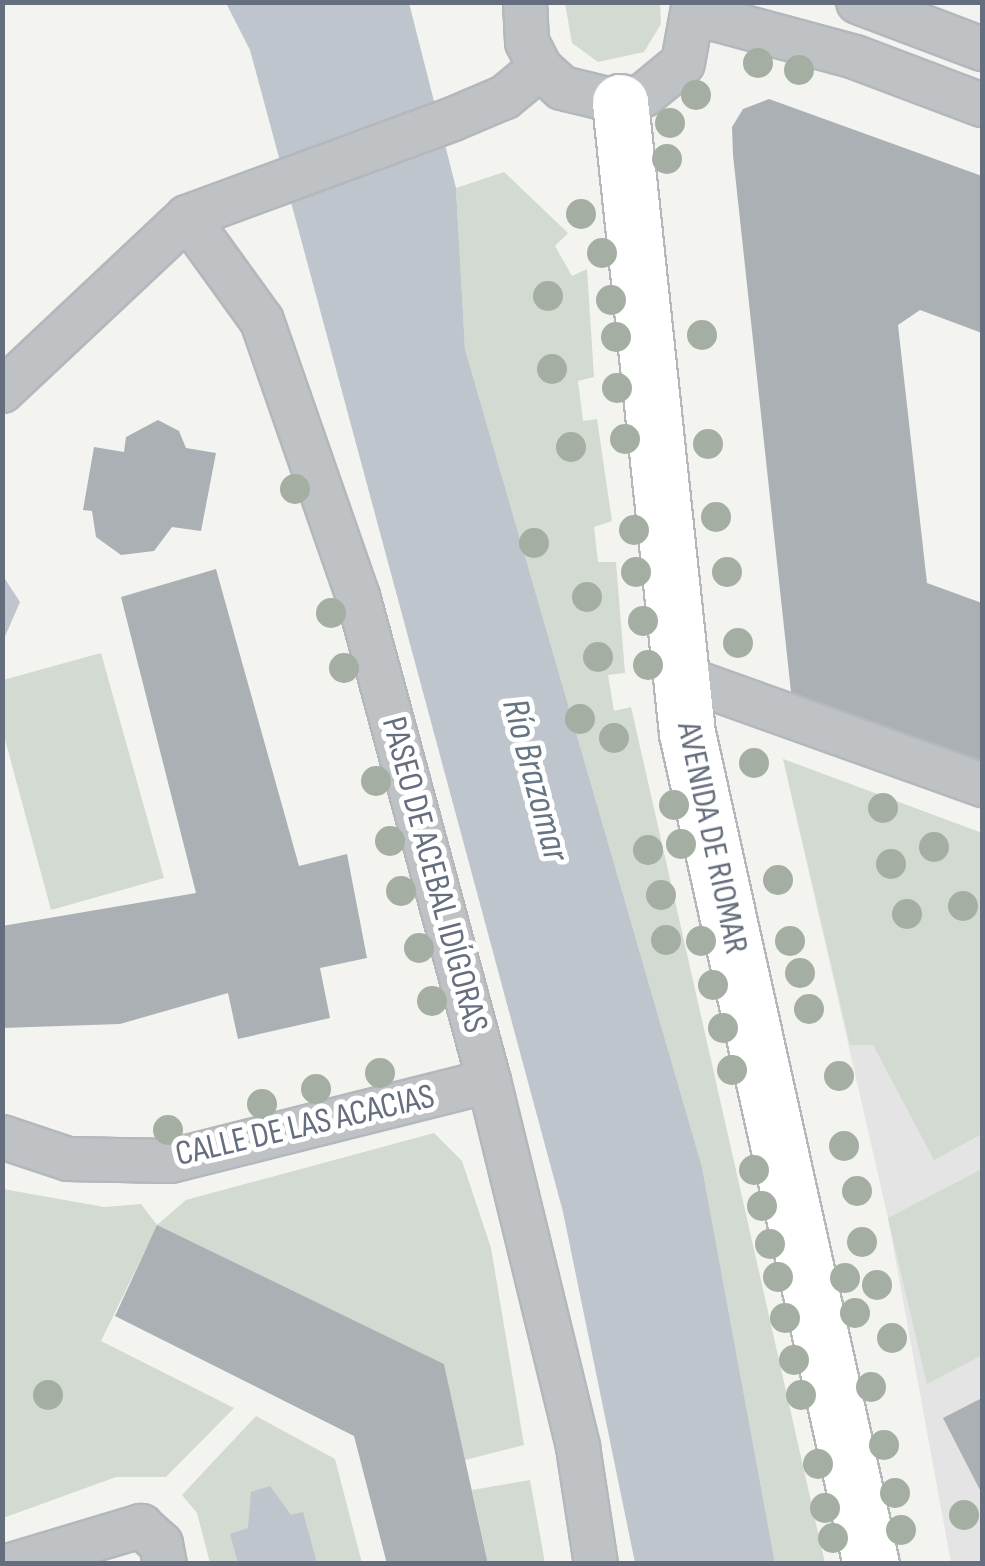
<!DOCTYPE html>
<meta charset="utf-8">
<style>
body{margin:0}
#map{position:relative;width:985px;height:1566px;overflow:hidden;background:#f3f3f0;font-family:"Sofia Sans Condensed",sans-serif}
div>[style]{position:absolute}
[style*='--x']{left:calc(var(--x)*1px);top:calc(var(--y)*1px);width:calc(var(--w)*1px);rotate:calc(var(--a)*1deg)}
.built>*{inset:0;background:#e3e4e3}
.green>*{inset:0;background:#d3dad1}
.water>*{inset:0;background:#bec5cc}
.building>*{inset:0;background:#abb0b5}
.roads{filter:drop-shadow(2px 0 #b4b7bc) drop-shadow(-2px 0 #b4b7bc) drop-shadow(0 2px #b4b7bc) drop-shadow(0 -2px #b4b7bc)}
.street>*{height:42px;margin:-21px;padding:0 21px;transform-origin:21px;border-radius:21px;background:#bfc2c5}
.secondary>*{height:55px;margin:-27.5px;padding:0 27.5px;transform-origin:27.5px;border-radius:27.5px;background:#fff}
.trees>*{width:30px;height:30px;margin:-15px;border-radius:50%;background:#a4aea2}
span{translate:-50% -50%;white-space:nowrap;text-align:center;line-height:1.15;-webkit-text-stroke:10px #fff;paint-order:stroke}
.street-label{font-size:35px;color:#656e7e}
.water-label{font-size:38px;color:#657583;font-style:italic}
.frame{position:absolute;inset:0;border:5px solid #656e7e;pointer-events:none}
</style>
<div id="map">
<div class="built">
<div style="clip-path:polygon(783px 759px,982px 833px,982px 1563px,951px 1563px,888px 1218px)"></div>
</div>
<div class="green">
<div style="clip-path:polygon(565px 3px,660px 3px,661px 24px,644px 52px,598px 62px,572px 43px)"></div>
<div style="clip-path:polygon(504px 172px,568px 233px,555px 246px,572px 276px,587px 269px,594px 377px,578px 381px,583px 421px,597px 419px,612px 521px,594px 527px,598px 562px,616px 562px,625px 673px,608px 675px,614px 711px,631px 707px,825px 1563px,775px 1563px,702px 1167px,465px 349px,456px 188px)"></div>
<div style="clip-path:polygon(101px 653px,164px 878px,51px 910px,3px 732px,3px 680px)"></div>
<div style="clip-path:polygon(783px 759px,982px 833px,982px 1134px,934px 1160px,873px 1045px,850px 1045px)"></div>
<div style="clip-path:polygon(434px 1133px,462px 1161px,491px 1248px,524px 1445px,465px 1460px,444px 1364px,157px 1226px,101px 1341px,234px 1408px,166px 1477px,116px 1477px,3px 1518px,3px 1189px,104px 1207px,141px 1204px,157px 1225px,186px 1200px)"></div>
<div style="clip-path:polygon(982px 1169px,982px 1355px,927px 1384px,888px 1218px)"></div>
<div style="clip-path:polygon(256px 1416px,335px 1459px,362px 1563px,210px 1563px,197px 1513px,182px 1495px)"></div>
<div style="clip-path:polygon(530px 1480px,545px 1563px,488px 1563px,472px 1490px)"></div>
</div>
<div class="water">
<div style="clip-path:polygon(226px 3px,409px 3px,456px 188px,465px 349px,702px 1167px,775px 1563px,635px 1563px,563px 1212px,250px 50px)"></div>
<div style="clip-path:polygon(3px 576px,20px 602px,3px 641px)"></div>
<div style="clip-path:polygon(270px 1486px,291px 1515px,303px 1512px,317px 1563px,238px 1563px,230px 1534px,248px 1528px,251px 1492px)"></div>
</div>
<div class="building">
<div style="clip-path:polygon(769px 99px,982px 176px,982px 333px,920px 310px,898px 325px,927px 583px,982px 603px,982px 761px,791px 692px,733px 155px,732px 127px,743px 109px)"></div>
<div style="clip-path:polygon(158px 420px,179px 431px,186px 448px,216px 453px,201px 531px,172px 527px,154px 551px,121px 555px,96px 537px,92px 511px,83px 510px,94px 447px,124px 452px,126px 437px)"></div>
<div style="clip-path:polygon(216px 569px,299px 866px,347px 854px,367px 958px,320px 968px,330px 1018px,238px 1039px,228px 993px,120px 1024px,2px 1028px,2px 926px,196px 893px,121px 597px)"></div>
<div style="clip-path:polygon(157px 1225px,444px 1364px,488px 1564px,387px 1564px,354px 1436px,115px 1316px)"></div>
<div style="clip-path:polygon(982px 1398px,982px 1494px,943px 1418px)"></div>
</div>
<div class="roads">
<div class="street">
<div style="--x:525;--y:2;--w:40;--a:87.1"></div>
<div style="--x:527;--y:42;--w:29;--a:63"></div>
<div style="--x:540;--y:68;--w:30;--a:42"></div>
<div style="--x:562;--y:88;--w:60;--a:13.6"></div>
<div style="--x:620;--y:102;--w:25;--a:-16"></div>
<div style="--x:644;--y:95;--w:50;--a:-39.4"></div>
<div style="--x:683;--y:63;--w:62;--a:-79.8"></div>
<div style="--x:858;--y:2;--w:133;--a:20.8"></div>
<div style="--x:696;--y:14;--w:165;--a:15.1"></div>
<div style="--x:855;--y:57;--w:136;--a:20.7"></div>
<div style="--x:187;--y:217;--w:128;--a:54.2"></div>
<div style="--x:262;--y:321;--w:291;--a:70.8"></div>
<div style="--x:358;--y:596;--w:502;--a:74.88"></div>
<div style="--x:489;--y:1081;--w:377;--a:76.3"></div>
<div style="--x:578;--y:1447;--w:118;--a:81.3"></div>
<div style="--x:2;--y:391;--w:254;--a:-43.2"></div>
<div style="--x:187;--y:217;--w:283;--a:-20.2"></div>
<div style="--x:453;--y:119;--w:56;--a:-22.9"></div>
<div style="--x:505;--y:97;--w:45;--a:-39.6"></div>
<div style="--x:681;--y:677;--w:320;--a:19.7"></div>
<div style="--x:2;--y:1137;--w:70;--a:18.4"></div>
<div style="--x:68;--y:1159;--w:103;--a:1.1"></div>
<div style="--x:171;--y:1161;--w:328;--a:-14.1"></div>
<div style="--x:14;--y:1564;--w:133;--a:-16.7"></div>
<div style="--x:141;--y:1526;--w:27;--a:42"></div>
<div style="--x:161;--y:1544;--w:20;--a:79"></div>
</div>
<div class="secondary">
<div style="--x:620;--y:102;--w:635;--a:83.94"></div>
<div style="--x:687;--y:733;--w:851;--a:77.52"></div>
</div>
</div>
<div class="trees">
<div style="left:758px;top:63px"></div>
<div style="left:799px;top:70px"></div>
<div style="left:696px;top:95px"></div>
<div style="left:670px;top:123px"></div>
<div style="left:667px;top:159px"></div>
<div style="left:581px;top:214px"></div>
<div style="left:602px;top:253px"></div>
<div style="left:548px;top:296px"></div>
<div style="left:611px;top:300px"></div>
<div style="left:702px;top:335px"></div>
<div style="left:616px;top:337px"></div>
<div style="left:552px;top:369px"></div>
<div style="left:617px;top:388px"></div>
<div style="left:625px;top:439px"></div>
<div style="left:708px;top:444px"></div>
<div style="left:571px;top:447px"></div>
<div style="left:295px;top:489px"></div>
<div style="left:716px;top:517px"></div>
<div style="left:634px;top:530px"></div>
<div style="left:534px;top:543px"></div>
<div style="left:636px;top:572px"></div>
<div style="left:727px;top:572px"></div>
<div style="left:587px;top:597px"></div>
<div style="left:331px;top:613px"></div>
<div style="left:643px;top:621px"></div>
<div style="left:738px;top:643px"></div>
<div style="left:598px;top:657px"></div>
<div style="left:648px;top:665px"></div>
<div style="left:344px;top:668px"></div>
<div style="left:580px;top:719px"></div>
<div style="left:614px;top:738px"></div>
<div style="left:754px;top:763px"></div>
<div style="left:376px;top:781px"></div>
<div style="left:674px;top:805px"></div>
<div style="left:883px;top:808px"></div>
<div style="left:390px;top:841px"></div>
<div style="left:681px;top:844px"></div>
<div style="left:934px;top:847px"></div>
<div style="left:648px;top:850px"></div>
<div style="left:891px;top:864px"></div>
<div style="left:778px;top:880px"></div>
<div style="left:401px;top:891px"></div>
<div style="left:661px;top:895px"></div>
<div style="left:963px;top:906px"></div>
<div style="left:907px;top:914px"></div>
<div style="left:666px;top:940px"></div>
<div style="left:701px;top:941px"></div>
<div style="left:790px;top:941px"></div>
<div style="left:419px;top:948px"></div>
<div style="left:800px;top:973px"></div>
<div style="left:713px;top:985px"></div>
<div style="left:432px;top:1001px"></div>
<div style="left:809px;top:1009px"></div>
<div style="left:723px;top:1028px"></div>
<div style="left:732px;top:1070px"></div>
<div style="left:380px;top:1073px"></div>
<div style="left:839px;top:1076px"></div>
<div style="left:316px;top:1089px"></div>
<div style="left:262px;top:1104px"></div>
<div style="left:168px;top:1130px"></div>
<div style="left:844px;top:1146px"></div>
<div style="left:754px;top:1170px"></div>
<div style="left:857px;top:1191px"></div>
<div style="left:762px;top:1206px"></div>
<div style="left:862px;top:1242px"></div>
<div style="left:770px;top:1244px"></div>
<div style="left:778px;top:1277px"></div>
<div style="left:845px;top:1278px"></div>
<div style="left:877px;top:1285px"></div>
<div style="left:855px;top:1313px"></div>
<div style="left:785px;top:1318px"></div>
<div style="left:892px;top:1338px"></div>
<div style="left:794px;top:1360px"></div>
<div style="left:871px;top:1387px"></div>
<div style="left:48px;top:1395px"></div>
<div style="left:801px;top:1395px"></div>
<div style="left:884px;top:1445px"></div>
<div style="left:818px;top:1464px"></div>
<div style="left:895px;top:1493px"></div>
<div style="left:825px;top:1508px"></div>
<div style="left:964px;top:1515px"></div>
<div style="left:901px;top:1530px"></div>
<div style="left:833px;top:1538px"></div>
</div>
<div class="street-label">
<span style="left:712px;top:838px;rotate:78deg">AVENIDA DE RIOMAR</span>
<span style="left:434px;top:875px;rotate:75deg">PASEO DE ACEBAL IDÍGORAS</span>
<span style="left:305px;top:1126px;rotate:-13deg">CALLE DE LAS ACACIAS</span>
</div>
<div class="water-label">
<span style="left:535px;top:780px;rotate:75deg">Río Brazomar</span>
</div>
<div class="frame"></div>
</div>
